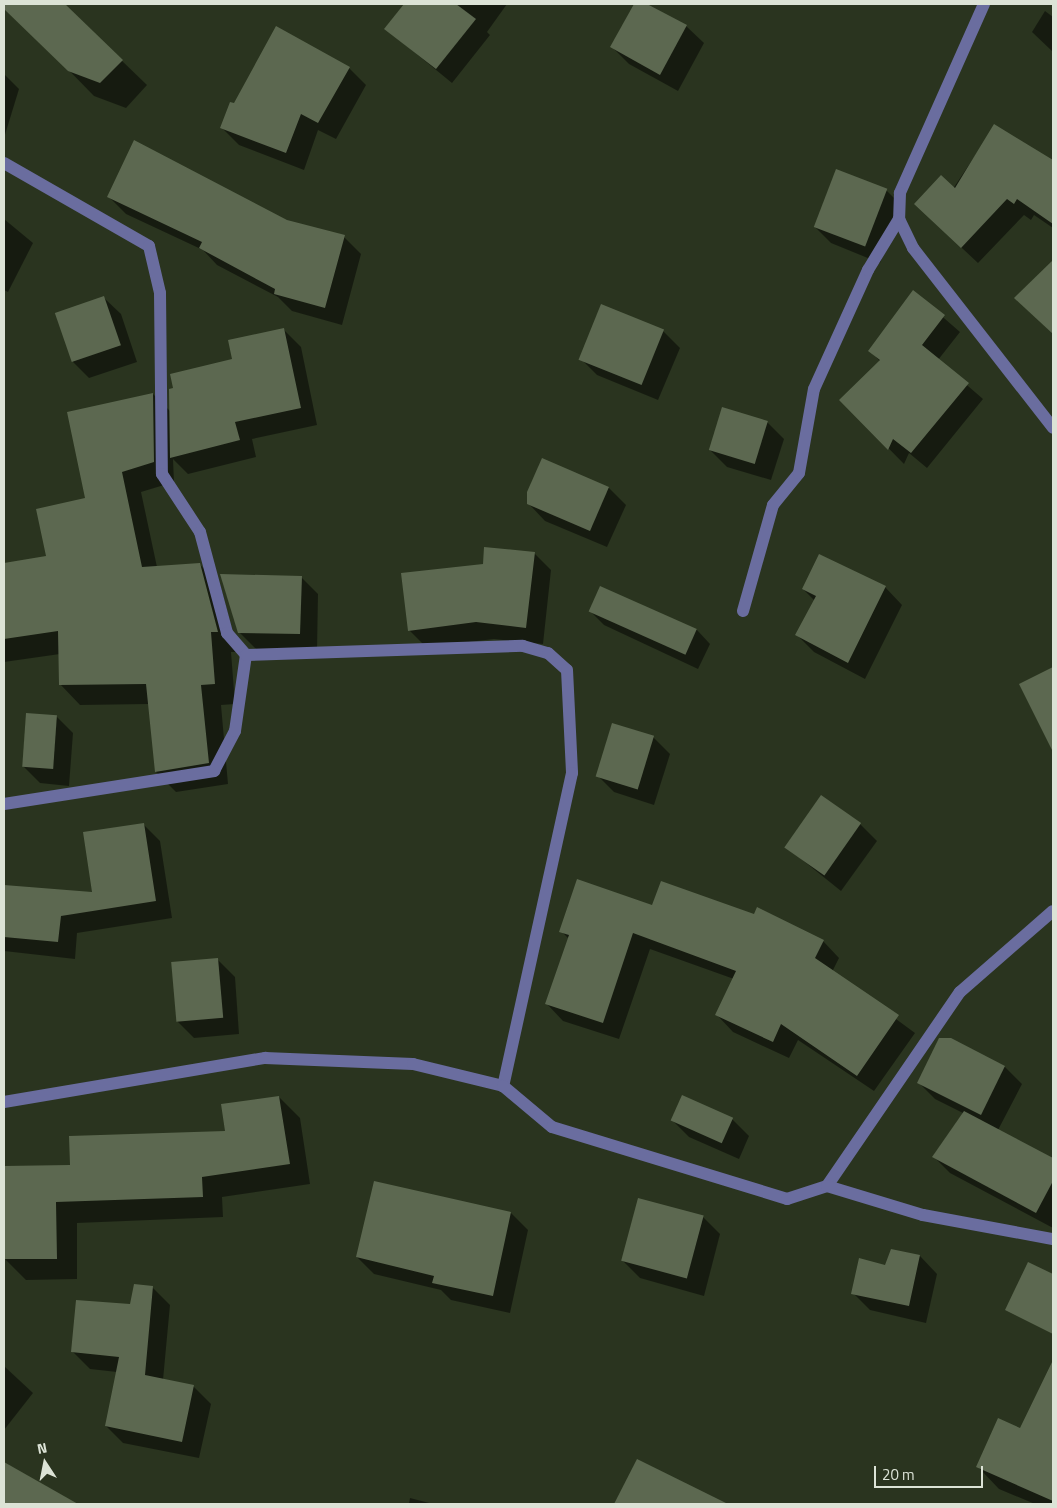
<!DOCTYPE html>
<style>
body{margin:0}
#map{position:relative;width:1057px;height:1508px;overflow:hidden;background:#2a341f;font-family:"Titillium Web",sans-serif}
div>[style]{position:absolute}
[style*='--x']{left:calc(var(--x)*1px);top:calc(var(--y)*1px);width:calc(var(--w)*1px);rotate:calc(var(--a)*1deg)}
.shadow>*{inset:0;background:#0007}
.building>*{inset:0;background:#5c6850;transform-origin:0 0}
.minor>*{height:12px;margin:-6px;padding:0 6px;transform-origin:6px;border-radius:6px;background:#6a6d9f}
span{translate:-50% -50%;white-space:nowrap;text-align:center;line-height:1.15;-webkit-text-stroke:5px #2a341f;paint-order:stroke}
.frame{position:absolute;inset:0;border:5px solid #dce3d6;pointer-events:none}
.north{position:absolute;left:20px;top:1438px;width:50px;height:50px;-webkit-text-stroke:4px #2a341f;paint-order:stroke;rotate:349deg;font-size:14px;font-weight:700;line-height:20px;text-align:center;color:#dce3d6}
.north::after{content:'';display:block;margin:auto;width:18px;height:22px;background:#dce3d6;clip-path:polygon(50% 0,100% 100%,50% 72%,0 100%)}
.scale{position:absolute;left:874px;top:1466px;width:109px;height:22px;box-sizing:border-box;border:2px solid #dce3d6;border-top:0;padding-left:6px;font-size:15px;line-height:18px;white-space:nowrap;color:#dce3d6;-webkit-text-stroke:4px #2a341f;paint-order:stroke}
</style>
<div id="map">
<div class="shadow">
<div style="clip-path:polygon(4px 4px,63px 4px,147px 85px,126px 108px,94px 96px)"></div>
<div style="clip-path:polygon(406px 4px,507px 4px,487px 32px,490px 35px,452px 83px,386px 29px)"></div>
<div style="clip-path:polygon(636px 4px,645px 4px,686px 26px,704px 43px,678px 91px,629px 64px,612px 47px)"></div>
<div style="clip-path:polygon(1045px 11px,1053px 17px,1053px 52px,1032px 32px)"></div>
<div style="clip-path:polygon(349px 68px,366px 85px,336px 139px,318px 130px,304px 170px,239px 145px,222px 128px,235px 105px)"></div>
<div style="clip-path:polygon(4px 74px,19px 89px,4px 138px)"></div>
<div style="clip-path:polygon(995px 126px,1053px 165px,1053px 228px,1034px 215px,1031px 220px,1024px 215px,978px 263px,932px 220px)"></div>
<div style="clip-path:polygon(886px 190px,903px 207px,880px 263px,831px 243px,814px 226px)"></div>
<div style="clip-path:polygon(109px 197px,287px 221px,344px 237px,361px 254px,342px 325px,292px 311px,278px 297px,217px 265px,203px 250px,126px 214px)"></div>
<div style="clip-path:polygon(4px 219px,33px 243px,8px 292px,4px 290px)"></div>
<div style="clip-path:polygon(1053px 262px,1053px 333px,1016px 298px)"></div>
<div style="clip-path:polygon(914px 292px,960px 332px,938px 360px,983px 399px,927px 468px,909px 453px,904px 464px,841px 400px,880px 361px,869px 350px)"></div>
<div style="clip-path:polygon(103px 297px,121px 314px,137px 362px,89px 378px,72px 361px)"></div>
<div style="clip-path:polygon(284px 330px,301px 347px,317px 425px,252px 439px,256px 457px,188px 474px,173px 459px,174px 482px,141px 492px,157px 567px,199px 564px,220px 584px,238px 652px,231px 652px,235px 704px,221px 705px,228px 784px,176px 792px,156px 772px,149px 704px,80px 705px,60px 684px,60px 654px,4px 662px,4px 564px,48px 557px,153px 394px,171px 412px,234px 359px)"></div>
<div style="clip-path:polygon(663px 331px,680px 348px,658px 400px,597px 375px,580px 358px)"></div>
<div style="clip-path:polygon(767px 422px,784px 439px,771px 480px,727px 467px,710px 450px)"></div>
<div style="clip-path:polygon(543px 460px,609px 488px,626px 505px,607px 547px,545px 521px,528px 503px)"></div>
<div style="clip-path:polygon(534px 553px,551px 570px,543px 644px,494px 639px,426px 647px,409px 630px,484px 565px)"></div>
<div style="clip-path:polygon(301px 577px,318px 594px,317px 651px,256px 649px,239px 632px)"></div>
<div style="clip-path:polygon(885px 587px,902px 605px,865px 679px,814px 652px,797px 635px,815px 601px,803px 589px)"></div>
<div style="clip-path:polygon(601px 588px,697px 630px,710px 644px,698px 669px,604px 625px,591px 612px)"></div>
<div style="clip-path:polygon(1053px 668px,1053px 744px,1021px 685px)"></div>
<div style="clip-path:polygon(56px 716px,73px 733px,69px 786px,40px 783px,23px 766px)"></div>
<div style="clip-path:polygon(653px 737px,670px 754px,654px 805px,614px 792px,597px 775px)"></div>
<div style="clip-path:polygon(143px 824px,160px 841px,172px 918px,77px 933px,75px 959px,4px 951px,4px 886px,93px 894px)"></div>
<div style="clip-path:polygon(860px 824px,877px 841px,841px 891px,785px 846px)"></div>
<div style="clip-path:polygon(653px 906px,823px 941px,839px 958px,832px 972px,915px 1033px,874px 1091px,798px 1040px,789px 1058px,733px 1032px,717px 1015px,734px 979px,650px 949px,619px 1039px,563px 1021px,547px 1004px,569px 939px,561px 931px)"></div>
<div style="clip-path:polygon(217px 959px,235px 977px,239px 1034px,194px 1038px,177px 1021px)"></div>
<div style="clip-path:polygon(951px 1040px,1005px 1067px,1022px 1084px,998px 1130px,1053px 1159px,1053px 1228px,950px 1173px,933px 1156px,963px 1113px,935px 1099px,918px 1082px)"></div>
<div style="clip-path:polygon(279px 1097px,300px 1118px,310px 1184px,222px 1197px,223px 1217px,77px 1223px,77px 1279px,26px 1280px,5px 1259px,4px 1167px,71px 1167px,226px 1132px)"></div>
<div style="clip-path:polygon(732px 1119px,749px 1136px,739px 1159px,689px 1137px,672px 1120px)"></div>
<div style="clip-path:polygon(511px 1213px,528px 1230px,510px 1313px,451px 1300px,441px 1290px,374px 1274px,357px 1257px)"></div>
<div style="clip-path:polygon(703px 1217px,720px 1234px,704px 1296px,640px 1278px,623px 1261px)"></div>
<div style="clip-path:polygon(920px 1256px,937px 1274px,926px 1323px,870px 1310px,853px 1293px,886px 1267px)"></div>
<div style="clip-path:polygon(153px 1288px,170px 1305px,163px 1380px,194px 1387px,211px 1404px,199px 1458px,123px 1443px,106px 1426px,117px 1372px,90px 1369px,73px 1352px)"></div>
<div style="clip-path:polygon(1053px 1363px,1053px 1504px,1035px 1504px,999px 1489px,978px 1467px,1021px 1430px)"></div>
<div style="clip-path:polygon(4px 1366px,33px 1393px,4px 1430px)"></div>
<div style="clip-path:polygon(4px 1464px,45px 1487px,62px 1504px,4px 1504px)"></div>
<div style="clip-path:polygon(699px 1492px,712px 1504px,616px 1503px)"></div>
<div style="clip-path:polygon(410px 1498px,433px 1504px,409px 1504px)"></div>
</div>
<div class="building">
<div style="clip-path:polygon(4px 4px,65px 4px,123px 60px,100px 83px,68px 71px,4px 9px)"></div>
<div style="clip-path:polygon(404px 4px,456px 4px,476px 19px,436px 69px,384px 29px)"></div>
<div style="clip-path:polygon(634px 4px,647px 4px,687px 25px,660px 75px,610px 47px)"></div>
<div style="clip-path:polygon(276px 26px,350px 67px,318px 123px,301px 114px,286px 153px,220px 128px,230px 102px,234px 103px)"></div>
<div style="clip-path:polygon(994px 124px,1053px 160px,1053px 224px,1017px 199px,1014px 204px,1007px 199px,961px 248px,914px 204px,941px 175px,955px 188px)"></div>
<div style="clip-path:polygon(134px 140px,287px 220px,345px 235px,325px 308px,274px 294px,275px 289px,199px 248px,202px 242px,107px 197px)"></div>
<div style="left:836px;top:169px;width:55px;height:62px;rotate:21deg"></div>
<div style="clip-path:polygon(1053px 260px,1053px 334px,1014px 298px)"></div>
<div style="clip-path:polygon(913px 290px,945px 315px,922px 345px,969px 383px,911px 453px,893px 439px,888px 450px,839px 400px,880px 360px,868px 351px)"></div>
<div style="left:104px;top:296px;width:52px;height:52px;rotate:71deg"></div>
<div style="left:601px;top:304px;width:68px;height:60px;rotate:22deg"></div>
<div style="clip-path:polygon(284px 328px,301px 408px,235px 422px,240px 440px,170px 458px,169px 389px,173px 388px,170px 374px,232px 359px,228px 340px)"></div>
<div style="clip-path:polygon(153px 393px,154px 462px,122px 472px,142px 567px,200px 563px,218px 632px,211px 632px,215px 684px,201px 685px,209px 763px,155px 772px,146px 684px,59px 685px,58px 631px,4px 639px,4px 563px,46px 556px,36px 509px,85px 498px,67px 412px)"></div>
<div style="left:722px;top:407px;width:48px;height:45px;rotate:17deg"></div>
<div style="clip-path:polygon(542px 458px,609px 487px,590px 531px,527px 504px,527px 492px)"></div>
<div style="clip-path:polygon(484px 547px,535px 552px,526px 628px,476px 622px,408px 631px,401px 573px,483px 564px)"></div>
<div style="clip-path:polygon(819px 554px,886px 586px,848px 663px,795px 635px,816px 596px,802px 589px)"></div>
<div style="clip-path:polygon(220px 574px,302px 576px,300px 634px,238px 633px)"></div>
<div style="left:600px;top:586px;width:106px;height:28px;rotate:24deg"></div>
<div style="clip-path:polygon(1053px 667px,1053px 752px,1019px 684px)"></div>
<div style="left:26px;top:713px;width:31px;height:54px;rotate:4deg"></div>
<div style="left:612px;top:723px;width:44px;height:56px;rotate:17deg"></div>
<div style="left:821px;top:795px;width:49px;height:64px;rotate:35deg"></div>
<div style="clip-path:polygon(144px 823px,156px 901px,61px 916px,58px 942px,4px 937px,4px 885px,92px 892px,83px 832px)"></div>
<div style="clip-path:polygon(577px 879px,652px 905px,661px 881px,754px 914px,757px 907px,824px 940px,815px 958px,899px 1015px,857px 1076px,781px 1024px,773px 1042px,715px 1015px,736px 971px,633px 933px,603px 1023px,545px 1004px,569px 935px,559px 932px)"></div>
<div style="left:218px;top:958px;width:60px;height:47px;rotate:85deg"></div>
<div style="clip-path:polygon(939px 1038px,951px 1038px,1005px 1066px,981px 1115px,917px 1083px)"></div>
<div style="left:682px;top:1095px;width:56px;height:28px;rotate:24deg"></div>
<div style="clip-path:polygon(279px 1096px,290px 1164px,202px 1177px,203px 1197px,56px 1202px,57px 1259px,4px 1259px,4px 1166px,70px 1165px,69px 1136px,225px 1131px,221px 1104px)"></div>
<div style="clip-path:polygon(964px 1111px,1053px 1158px,1053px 1181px,1036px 1213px,932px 1157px)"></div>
<div style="clip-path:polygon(374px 1181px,511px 1212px,493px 1296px,432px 1283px,434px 1276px,356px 1257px)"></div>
<div style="left:638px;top:1198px;width:68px;height:65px;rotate:15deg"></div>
<div style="clip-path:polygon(891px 1249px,920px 1255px,909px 1306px,851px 1294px,859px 1258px,885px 1265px)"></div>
<div style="clip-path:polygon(1028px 1262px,1053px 1274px,1053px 1334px,1005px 1310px)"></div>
<div style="clip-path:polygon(134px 1284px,153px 1286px,145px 1375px,194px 1385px,182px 1442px,105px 1426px,119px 1357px,71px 1352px,76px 1300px,130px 1304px)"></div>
<div style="clip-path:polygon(1053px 1360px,1053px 1501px,976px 1467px,998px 1418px,1020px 1428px)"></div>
<div style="clip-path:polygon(637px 1459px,728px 1504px,614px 1504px)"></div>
<div style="clip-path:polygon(4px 1462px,78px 1504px,4px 1504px)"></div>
</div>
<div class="minor">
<div style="--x:984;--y:4;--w:207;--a:114"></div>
<div style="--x:900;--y:193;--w:26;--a:92"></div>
<div style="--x:899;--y:219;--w:32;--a:64"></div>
<div style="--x:913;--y:248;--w:228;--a:52.1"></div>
<div style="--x:4;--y:163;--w:167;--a:29.8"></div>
<div style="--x:149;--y:246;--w:48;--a:76.8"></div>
<div style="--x:160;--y:293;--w:181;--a:89.4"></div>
<div style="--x:162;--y:474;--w:69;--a:56.8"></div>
<div style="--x:200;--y:532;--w:105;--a:75"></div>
<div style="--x:227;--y:633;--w:29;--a:49"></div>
<div style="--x:743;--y:611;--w:110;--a:-74.2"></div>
<div style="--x:773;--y:505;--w:41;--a:-50.9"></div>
<div style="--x:799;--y:473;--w:85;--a:-79.9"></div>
<div style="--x:814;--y:389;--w:131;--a:-65.6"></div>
<div style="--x:868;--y:270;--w:60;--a:-58.7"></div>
<div style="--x:4;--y:804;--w:213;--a:-8.9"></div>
<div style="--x:214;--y:771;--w:45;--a:-62.3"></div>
<div style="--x:235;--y:731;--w:77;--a:-81.8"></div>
<div style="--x:246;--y:655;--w:277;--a:-1.9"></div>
<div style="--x:523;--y:646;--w:26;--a:16"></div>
<div style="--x:548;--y:653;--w:25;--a:42"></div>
<div style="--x:567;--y:670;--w:103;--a:87.2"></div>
<div style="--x:572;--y:773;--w:321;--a:102.4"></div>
<div style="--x:4;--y:1102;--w:265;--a:-9.6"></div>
<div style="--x:265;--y:1058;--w:148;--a:2.3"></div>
<div style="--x:413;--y:1064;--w:93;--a:13.7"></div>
<div style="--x:503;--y:1086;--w:64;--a:39.9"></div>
<div style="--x:552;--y:1127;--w:246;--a:17"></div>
<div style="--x:787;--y:1199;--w:42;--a:-18"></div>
<div style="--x:827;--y:1186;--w:235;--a:-55.6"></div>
<div style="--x:960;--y:992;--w:123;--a:-41.1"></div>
<div style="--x:827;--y:1186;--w:100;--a:16.8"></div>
<div style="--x:923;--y:1215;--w:132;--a:10.5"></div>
</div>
<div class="frame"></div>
<div class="north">N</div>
<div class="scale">20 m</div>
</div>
